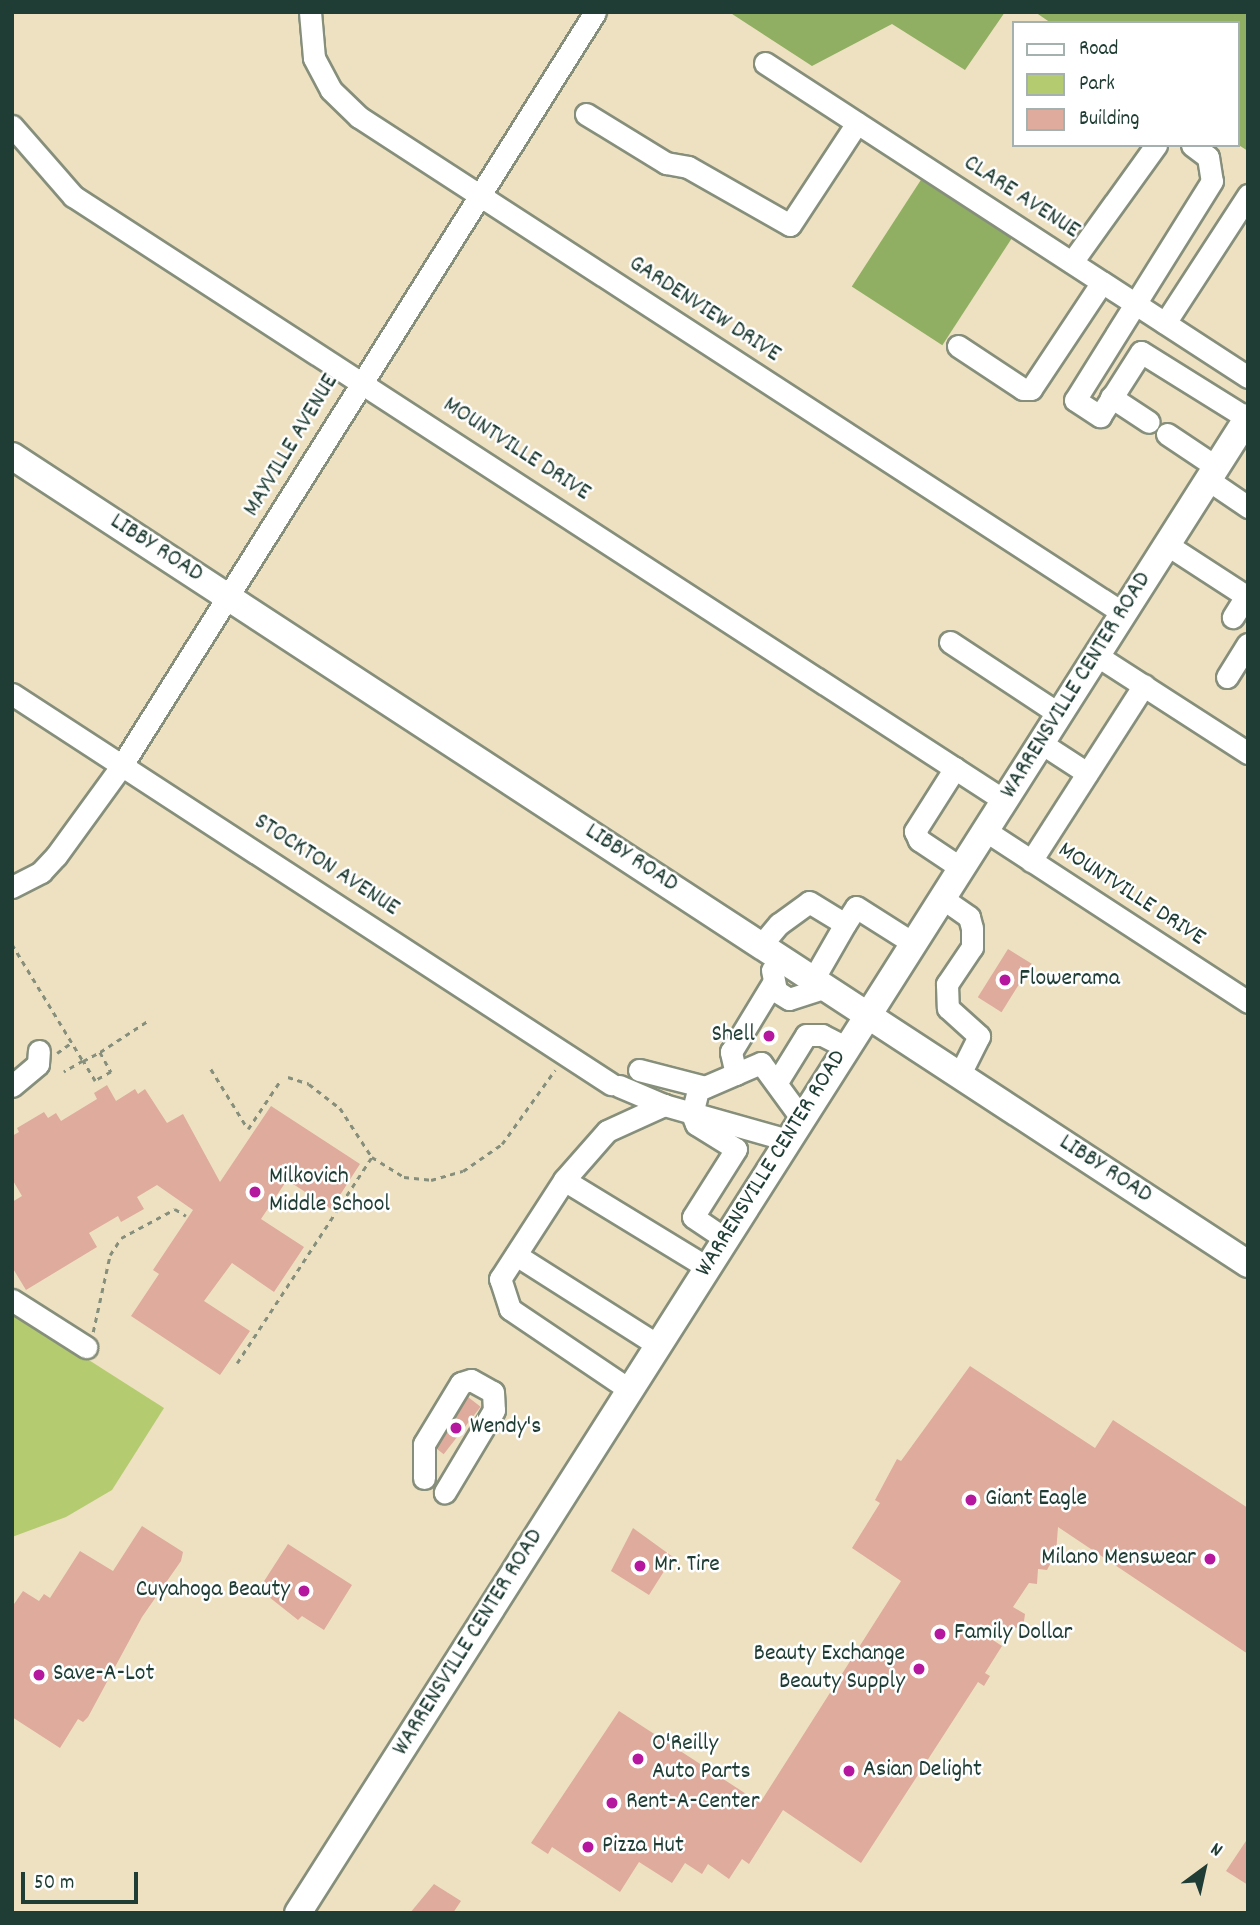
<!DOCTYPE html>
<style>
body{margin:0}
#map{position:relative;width:1260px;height:1925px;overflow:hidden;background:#eee1c2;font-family:Dekko,sans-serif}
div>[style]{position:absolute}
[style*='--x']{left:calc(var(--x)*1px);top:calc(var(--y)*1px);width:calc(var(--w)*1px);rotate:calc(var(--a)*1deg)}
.green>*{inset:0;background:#b5cb6f}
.forest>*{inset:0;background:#90af62;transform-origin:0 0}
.building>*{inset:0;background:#deab9c;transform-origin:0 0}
.path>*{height:2.5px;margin-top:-1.25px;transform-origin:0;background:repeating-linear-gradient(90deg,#868f7b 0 5px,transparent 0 10px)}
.roads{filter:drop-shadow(2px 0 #868f7b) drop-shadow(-2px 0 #868f7b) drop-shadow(0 2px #868f7b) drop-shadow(0 -2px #868f7b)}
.minor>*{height:21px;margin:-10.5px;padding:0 10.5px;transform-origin:10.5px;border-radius:10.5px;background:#fff}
.major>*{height:26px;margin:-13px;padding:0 13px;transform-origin:13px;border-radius:13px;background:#fff}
.dots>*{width:19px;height:19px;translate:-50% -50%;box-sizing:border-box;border:4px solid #fff;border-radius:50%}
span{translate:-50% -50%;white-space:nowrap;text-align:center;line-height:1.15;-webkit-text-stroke:5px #fff;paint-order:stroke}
.street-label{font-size:24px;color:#1f3d34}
.poi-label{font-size:24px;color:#1f3d34}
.left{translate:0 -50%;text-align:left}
.right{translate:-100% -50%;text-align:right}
.frame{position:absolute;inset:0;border:14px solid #1f3d34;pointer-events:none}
.legend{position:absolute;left:1012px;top:21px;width:228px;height:126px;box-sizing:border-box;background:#fff;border:2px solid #a5b1ae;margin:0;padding:9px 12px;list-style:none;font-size:21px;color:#1f3d34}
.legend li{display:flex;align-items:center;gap:14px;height:35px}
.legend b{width:35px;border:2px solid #a5b1ae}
.north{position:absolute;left:1169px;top:1834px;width:70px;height:70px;-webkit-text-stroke:5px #fff;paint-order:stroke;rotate:33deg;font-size:19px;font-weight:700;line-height:28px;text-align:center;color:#1f3d34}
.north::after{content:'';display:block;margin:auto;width:24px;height:32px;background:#1f3d34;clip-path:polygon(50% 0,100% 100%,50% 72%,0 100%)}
.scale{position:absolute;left:21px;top:1872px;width:117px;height:32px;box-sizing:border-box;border:4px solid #1f3d34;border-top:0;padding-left:9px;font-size:21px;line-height:24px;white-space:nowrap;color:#1f3d34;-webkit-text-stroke:5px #fff;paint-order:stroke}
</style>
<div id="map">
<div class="green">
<div style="clip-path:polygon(12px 1311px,164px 1408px,112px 1490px,66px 1517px,12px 1537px)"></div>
</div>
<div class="forest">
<div style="clip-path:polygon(729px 12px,1005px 12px,965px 70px,892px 24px,812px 66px)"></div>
<div style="clip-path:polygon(1035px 12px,1248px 12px,1248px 151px,1237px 144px,1237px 23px,1051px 23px)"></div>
<div style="left:928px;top:169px;width:108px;height:140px;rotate:33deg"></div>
</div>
<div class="building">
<div style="left:1008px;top:949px;width:28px;height:57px;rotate:32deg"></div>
<div style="clip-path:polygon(107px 1085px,116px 1101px,135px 1089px,138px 1094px,145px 1089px,167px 1123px,183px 1114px,220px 1182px,271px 1106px,360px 1164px,331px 1209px,287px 1180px,261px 1219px,304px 1247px,274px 1292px,232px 1263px,204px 1301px,250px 1331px,220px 1375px,131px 1316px,159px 1274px,153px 1270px,193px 1210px,157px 1185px,137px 1197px,144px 1209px,121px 1222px,118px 1216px,89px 1233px,97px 1247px,26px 1290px,12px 1267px,12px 1202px,22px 1196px,12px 1179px,12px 1136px,19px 1132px,17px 1128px,44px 1112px,48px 1118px,56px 1113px,61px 1121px,97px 1099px,94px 1093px)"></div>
<div style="clip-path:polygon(970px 1366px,1095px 1448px,1113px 1420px,1248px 1508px,1248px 1654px,1058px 1527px,1056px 1553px,1047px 1570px,1038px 1569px,1037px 1584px,1029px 1583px,1013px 1607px,1025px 1614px,1023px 1628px,970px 1625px,1002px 1646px,985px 1673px,990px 1676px,984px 1686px,978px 1682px,861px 1863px,783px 1810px,749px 1864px,742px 1859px,729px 1879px,708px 1864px,702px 1874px,685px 1863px,672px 1883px,639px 1862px,620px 1892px,552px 1847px,548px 1854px,531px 1843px,619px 1711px,760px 1803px,901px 1581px,852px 1548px,880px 1503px,875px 1500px,897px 1459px,901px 1461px)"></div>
<div style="left:468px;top:1397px;width:16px;height:60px;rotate:38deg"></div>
<div style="clip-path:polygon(142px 1526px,183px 1552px,181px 1561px,142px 1617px,88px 1717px,83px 1722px,78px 1719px,60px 1748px,12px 1717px,12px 1607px,23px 1591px,39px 1601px,44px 1594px,50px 1598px,80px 1551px,113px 1571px)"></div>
<div style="clip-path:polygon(633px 1528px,673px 1557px,649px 1595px,611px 1571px)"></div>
<div style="clip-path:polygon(288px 1544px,352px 1585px,324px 1630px,302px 1616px,298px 1620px,259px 1589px)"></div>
<div style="clip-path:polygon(1248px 1838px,1248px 1885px,1226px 1871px)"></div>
<div style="clip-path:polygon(434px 1884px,461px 1901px,453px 1913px,410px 1913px)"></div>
</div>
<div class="path">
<div style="--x:12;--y:944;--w:137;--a:58.7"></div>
<div style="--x:83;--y:1061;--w:22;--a:150"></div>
<div style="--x:100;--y:1052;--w:23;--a:61"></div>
<div style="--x:111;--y:1072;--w:18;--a:151"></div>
<div style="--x:95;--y:1081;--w:23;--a:-121"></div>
<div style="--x:83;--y:1061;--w:19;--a:-28"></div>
<div style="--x:100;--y:1052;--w:59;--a:-33.1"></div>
<div style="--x:57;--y:1053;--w:17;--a:-36"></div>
<div style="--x:211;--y:1069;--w:70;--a:58.3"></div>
<div style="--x:248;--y:1129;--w:58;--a:-56.3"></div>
<div style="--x:288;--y:1077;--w:22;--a:18"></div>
<div style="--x:309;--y:1084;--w:39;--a:38"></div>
<div style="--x:340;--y:1108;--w:59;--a:56.9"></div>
<div style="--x:372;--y:1157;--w:38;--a:32"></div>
<div style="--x:404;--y:1177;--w:27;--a:6"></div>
<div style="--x:431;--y:1180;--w:33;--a:-16"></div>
<div style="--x:463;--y:1171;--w:47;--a:-34.7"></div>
<div style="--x:502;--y:1144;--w:91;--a:-54.4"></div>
<div style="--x:93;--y:1332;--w:79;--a:-77.6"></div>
<div style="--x:110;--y:1255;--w:20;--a:-57"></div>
<div style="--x:121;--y:1238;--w:61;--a:-28.2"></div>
<div style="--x:175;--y:1209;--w:13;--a:32"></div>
<div style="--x:237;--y:1363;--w:246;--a:-56.8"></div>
</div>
<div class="roads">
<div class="minor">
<div style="--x:310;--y:12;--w:46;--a:85"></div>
<div style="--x:314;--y:58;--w:36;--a:62"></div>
<div style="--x:331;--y:90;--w:39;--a:44"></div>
<div style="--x:359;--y:117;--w:911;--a:32.99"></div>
<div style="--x:765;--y:63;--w:576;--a:33.03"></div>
<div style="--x:586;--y:114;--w:94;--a:31.5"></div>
<div style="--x:666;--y:163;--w:22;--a:10"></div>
<div style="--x:688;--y:167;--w:117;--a:29.6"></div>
<div style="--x:790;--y:225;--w:122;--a:-56.7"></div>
<div style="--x:12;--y:126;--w:93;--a:48.9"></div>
<div style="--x:73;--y:196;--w:1111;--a:32.99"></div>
<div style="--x:1192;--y:145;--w:20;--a:37"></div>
<div style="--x:1208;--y:157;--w:24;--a:81"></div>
<div style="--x:1212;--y:181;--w:258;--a:122"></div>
<div style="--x:1075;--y:400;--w:30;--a:33"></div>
<div style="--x:1100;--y:416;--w:76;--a:-57.4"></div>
<div style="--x:1141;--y:352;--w:125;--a:31.9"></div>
<div style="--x:1072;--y:262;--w:144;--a:-54.3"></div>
<div style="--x:1165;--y:323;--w:153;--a:-57"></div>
<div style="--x:958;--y:346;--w:78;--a:33.5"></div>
<div style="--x:1023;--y:389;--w:8;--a:0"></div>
<div style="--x:1031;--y:389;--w:128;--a:-56.4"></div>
<div style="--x:1111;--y:397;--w:45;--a:33.3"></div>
<div style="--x:1167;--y:434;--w:58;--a:33.7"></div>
<div style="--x:1207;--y:479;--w:50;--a:34.3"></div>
<div style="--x:1166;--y:544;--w:95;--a:33"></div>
<div style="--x:1246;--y:596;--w:25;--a:122"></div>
<div style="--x:950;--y:642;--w:131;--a:33.4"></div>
<div style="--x:1096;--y:655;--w:181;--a:32.8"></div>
<div style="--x:1227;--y:677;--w:39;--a:-58"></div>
<div style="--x:12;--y:694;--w:715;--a:33.07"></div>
<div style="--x:1041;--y:743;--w:55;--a:33.1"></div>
<div style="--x:955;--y:768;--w:75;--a:122.4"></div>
<div style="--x:915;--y:831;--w:10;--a:66"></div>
<div style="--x:919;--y:840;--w:50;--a:33.7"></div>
<div style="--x:986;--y:831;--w:313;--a:33.1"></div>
<div style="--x:1031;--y:861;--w:209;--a:-57.3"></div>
<div style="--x:12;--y:887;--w:33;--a:-27"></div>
<div style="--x:41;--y:872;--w:22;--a:-47"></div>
<div style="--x:56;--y:856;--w:112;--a:-54"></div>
<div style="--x:122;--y:765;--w:889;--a:-57.86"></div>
<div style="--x:942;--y:898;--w:33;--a:35"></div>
<div style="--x:969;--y:917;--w:11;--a:75"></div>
<div style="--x:972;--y:928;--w:19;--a:90"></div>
<div style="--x:972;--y:947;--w:45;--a:124"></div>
<div style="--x:947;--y:984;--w:24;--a:88"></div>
<div style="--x:948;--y:1008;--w:42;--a:42.1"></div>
<div style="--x:979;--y:1036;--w:42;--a:116.6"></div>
<div style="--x:845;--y:924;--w:20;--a:-57"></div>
<div style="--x:856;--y:907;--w:67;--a:32.3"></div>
<div style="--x:762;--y:944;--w:26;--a:-50"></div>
<div style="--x:779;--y:924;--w:37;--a:-36"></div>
<div style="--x:809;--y:902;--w:42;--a:31.4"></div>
<div style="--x:845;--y:924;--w:62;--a:119.9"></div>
<div style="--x:772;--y:970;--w:21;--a:79"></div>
<div style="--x:776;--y:991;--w:15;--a:32"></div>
<div style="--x:789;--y:999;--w:40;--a:-18"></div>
<div style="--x:639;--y:1070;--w:68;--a:14.4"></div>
<div style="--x:705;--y:1087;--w:61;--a:-23.2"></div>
<div style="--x:761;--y:1063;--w:69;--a:53.8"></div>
<div style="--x:736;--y:1074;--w:23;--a:-103"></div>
<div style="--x:731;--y:1052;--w:81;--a:-58.7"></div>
<div style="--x:777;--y:1082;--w:55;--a:-58.3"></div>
<div style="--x:806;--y:1035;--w:16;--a:0"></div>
<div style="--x:822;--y:1035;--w:27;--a:27"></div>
<div style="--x:12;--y:1086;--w:34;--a:-40"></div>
<div style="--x:38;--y:1064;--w:13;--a:-86"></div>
<div style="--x:619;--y:1086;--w:49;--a:22.9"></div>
<div style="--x:664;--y:1105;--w:129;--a:15.8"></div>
<div style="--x:699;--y:1086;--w:29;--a:104"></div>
<div style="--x:692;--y:1114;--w:11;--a:68"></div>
<div style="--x:696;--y:1124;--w:47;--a:32"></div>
<div style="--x:736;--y:1149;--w:80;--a:122.3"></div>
<div style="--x:693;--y:1217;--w:40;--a:34"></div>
<div style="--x:564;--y:1180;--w:169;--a:31.4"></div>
<div style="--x:516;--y:1255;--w:168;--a:32.4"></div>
<div style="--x:12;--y:1300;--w:88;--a:32.4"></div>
<div style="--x:630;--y:1390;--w:145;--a:-146"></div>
<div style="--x:510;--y:1309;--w:32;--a:-108"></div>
<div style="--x:500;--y:1279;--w:118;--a:-57.1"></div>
<div style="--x:564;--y:1180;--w:65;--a:-48.7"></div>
<div style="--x:607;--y:1131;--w:63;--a:-24.5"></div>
<div style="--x:424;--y:1478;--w:34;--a:-90"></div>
<div style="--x:424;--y:1444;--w:71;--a:-58.8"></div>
<div style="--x:461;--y:1383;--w:10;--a:-17"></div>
<div style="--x:471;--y:1380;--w:25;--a:29"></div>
<div style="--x:493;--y:1392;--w:18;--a:87"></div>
<div style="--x:494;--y:1410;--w:96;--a:120.9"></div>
</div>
<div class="major">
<div style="--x:12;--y:456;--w:1477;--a:33.17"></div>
<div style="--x:298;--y:1913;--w:1772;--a:-57.58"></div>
</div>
</div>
<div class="dots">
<div style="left:1005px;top:980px;background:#b5179e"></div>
<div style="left:769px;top:1036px;background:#b5179e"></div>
<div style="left:255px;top:1192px;background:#b5179e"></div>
<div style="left:456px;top:1428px;background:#b5179e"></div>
<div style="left:971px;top:1500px;background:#b5179e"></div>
<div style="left:1210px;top:1559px;background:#b5179e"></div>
<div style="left:640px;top:1566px;background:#b5179e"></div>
<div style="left:304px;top:1591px;background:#b5179e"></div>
<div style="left:940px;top:1634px;background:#b5179e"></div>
<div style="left:919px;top:1669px;background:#b5179e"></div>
<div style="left:39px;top:1675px;background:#b5179e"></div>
<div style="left:638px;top:1759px;background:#b5179e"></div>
<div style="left:849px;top:1771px;background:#b5179e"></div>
<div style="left:612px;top:1803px;background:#b5179e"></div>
<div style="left:588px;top:1847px;background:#b5179e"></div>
</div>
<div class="street-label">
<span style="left:1021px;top:198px;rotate:33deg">CLARE AVENUE</span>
<span style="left:704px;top:310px;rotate:33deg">GARDENVIEW DRIVE</span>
<span style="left:292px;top:446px;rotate:-59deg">MAYVILLE AVENUE</span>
<span style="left:516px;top:450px;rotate:33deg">MOUNTVILLE DRIVE</span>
<span style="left:156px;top:549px;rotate:33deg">LIBBY ROAD</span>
<span style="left:1077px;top:686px;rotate:-58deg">WARRENSVILLE CENTER ROAD</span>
<span style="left:631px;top:859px;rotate:33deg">LIBBY ROAD</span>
<span style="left:326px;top:866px;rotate:33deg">STOCKTON AVENUE</span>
<span style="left:1131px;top:895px;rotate:33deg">MOUNTVILLE DRIVE</span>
<span style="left:772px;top:1164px;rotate:-58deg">WARRENSVILLE CENTER ROAD</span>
<span style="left:1105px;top:1170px;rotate:33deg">LIBBY ROAD</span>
<span style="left:469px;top:1643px;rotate:-58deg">WARRENSVILLE CENTER ROAD</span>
</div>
<div class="poi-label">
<span class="left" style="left:1019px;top:980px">Flowerama</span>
<span class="right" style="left:755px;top:1036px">Shell</span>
<span class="left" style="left:269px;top:1192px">Milkovich<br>Middle School</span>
<span class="left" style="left:470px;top:1428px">Wendy's</span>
<span class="left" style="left:985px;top:1500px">Giant Eagle</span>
<span class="right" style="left:1196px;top:1559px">Milano Menswear</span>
<span class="left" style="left:654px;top:1566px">Mr. Tire</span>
<span class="right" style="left:290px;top:1591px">Cuyahoga Beauty</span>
<span class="left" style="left:954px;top:1634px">Family Dollar</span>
<span class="right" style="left:905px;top:1669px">Beauty Exchange<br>Beauty Supply</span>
<span class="left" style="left:53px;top:1675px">Save-A-Lot</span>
<span class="left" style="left:652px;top:1759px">O'Reilly<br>Auto Parts</span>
<span class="left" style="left:863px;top:1771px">Asian Delight</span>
<span class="left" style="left:626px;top:1803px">Rent-A-Center</span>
<span class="left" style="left:602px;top:1847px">Pizza Hut</span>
</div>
<div class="frame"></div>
<ul class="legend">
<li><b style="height:9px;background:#fff"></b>Road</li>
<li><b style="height:19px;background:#b5cb6f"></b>Park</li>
<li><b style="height:19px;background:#deab9c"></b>Building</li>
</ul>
<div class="north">N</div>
<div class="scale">50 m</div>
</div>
